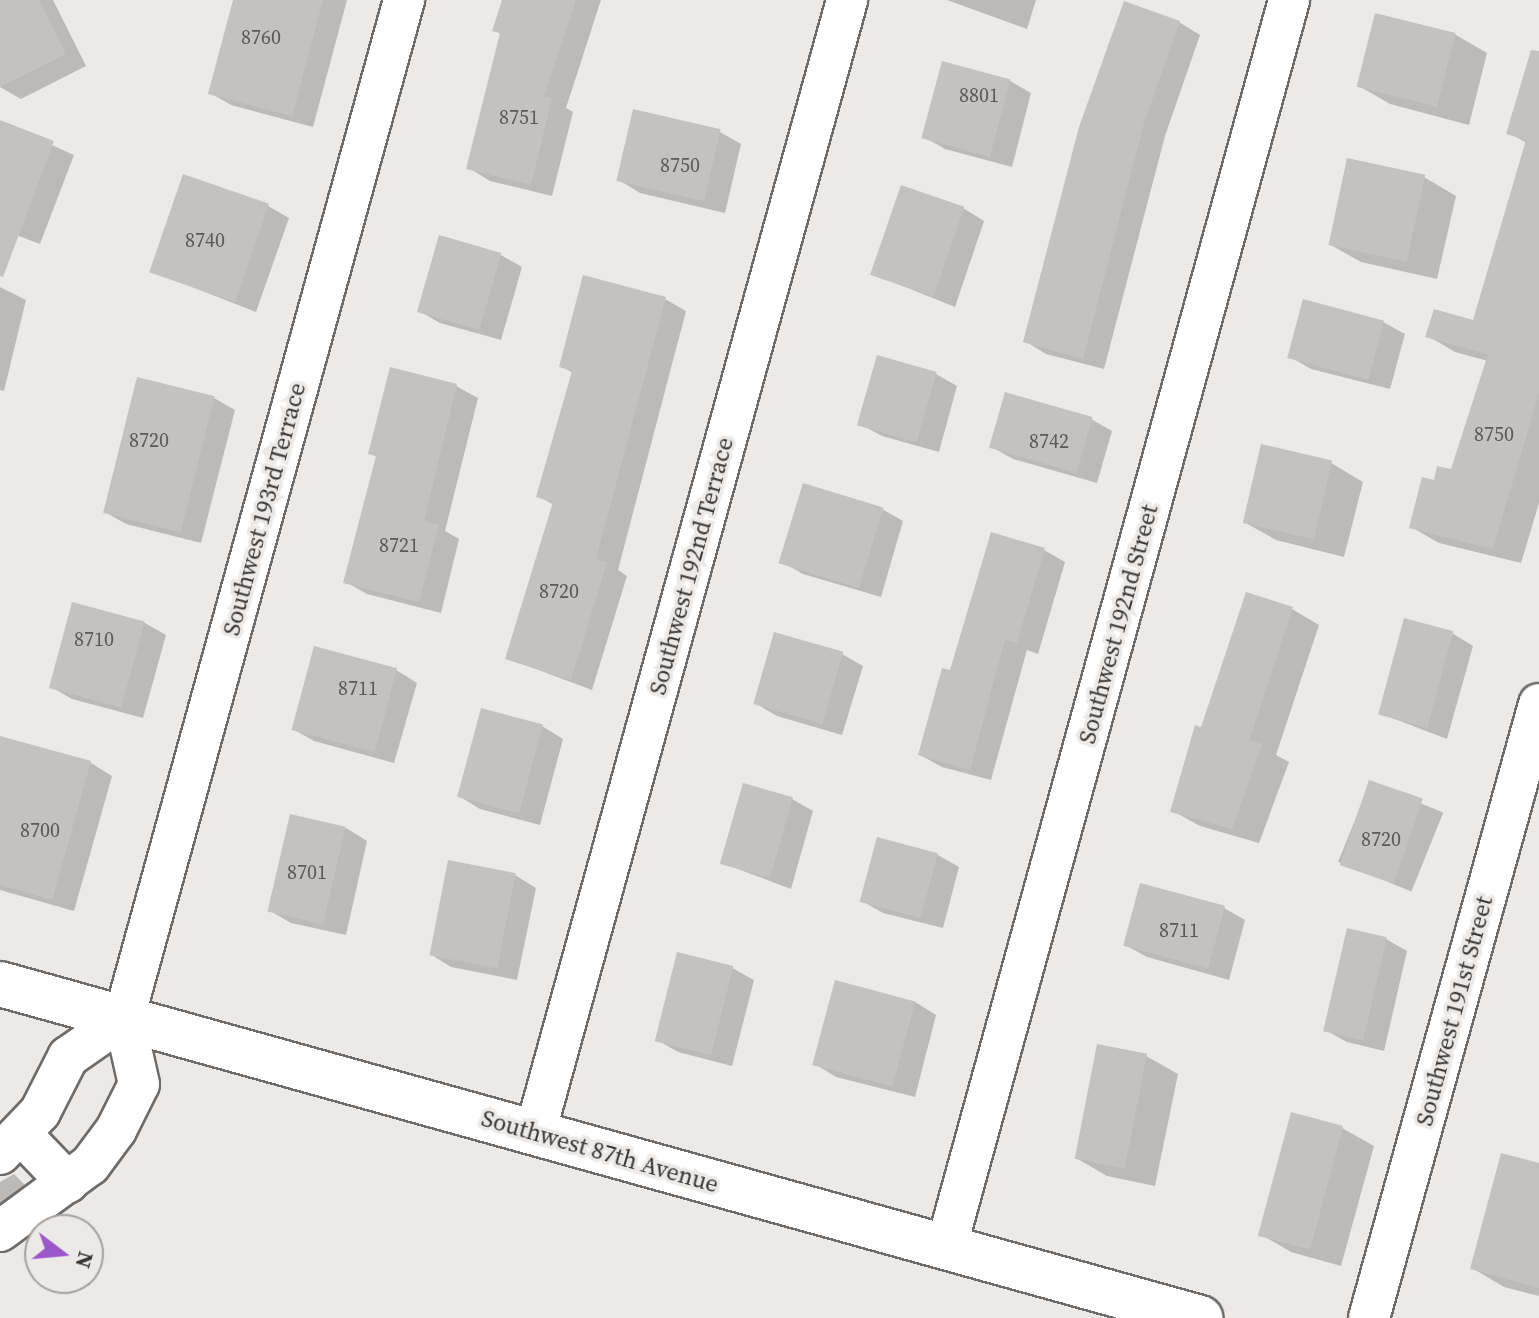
<!DOCTYPE html>
<style>
body{margin:0}
#map{position:relative;width:1539px;height:1318px;overflow:hidden;background:#ece9e6;font-family:"Source Serif 4",serif}
div>[style]{position:absolute}
[style*='--x']{left:calc(var(--x)*1px);top:calc(var(--y)*1px);width:calc(var(--w)*1px);rotate:calc(var(--a)*1deg)}
.shadow>*{inset:0;background:#0003;transform-origin:0 0}
.building>*{inset:0;background:#c5c1c1;transform-origin:0 0}
.roads{filter:drop-shadow(2px 0 #6e6c6a) drop-shadow(-2px 0 #6e6c6a) drop-shadow(0 2px #6e6c6a) drop-shadow(0 -2px #6e6c6a)}
.minor>*{height:40px;margin:-20px;padding:0 20px;transform-origin:20px;border-radius:20px;background:#fff}
.tertiary>*{height:44px;margin:-22px;padding:0 22px;transform-origin:22px;border-radius:22px;background:#fff}
span{translate:-50% -50%;white-space:nowrap;text-align:center;line-height:1.15;-webkit-text-stroke:7px #ece9e6;paint-order:stroke}
.number-label{font-size:20px;color:#5b5a59}
.number-label span{-webkit-text-stroke-width:0}
.street-label{font-size:24px;color:#383736}
.north{position:absolute;left:24px;top:1214px;width:80px;height:80px;box-sizing:border-box;background:#ece9e6;border:2px solid #a4a2a0;border-radius:50%;rotate:106deg;font-size:22px;font-weight:700;line-height:32px;text-align:center;color:#383736}
.north::after{content:'';display:block;margin:auto;width:28px;height:36px;background:#9b56ca;clip-path:polygon(50% 0,100% 100%,50% 72%,0 100%)}
</style>
<div id="map">
<div class="shadow">
<div style="clip-path:polygon(0 0,53px 0,86px 66px,21px 99px,0 87px)"></div>
<div style="clip-path:polygon(235px 0,347px 0,313px 127px,231px 105px,210px 93px)"></div>
<div style="clip-path:polygon(503px 0,601px 0,566px 108px,573px 112px,552px 196px,490px 181px,469px 168px,501px 34px,494px 30px)"></div>
<div style="clip-path:polygon(947px 0,1036px 0,1027px 29px)"></div>
<div style="clip-path:polygon(1377px 15px,1456px 35px,1487px 53px,1469px 125px,1390px 104px,1359px 86px)"></div>
<div style="clip-path:polygon(1179px 22px,1200px 35px,1165px 136px,1104px 369px,1046px 354px,1025px 341px)"></div>
<div style="clip-path:polygon(1539px 52px,1539px 503px,1521px 563px,1439px 543px,1411px 527px,1436px 482px,1452px 472px,1488px 361px,1455px 352px,1428px 336px,1474px 322px,1527px 143px,1509px 133px)"></div>
<div style="clip-path:polygon(1010px 81px,1031px 93px,1012px 167px,945px 149px,924px 137px)"></div>
<div style="clip-path:polygon(0 122px,74px 155px,40px 244px,0 229px)"></div>
<div style="clip-path:polygon(720px 132px,741px 144px,725px 213px,640px 193px,619px 180px)"></div>
<div style="clip-path:polygon(1424px 177px,1456px 196px,1437px 279px,1361px 262px,1329px 244px)"></div>
<div style="clip-path:polygon(268px 206px,289px 218px,256px 312px,151px 271px)"></div>
<div style="clip-path:polygon(963px 208px,984px 221px,955px 307px,873px 274px)"></div>
<div style="clip-path:polygon(440px 238px,501px 255px,522px 267px,501px 340px,440px 323px,419px 311px)"></div>
<div style="clip-path:polygon(0 287px,26px 300px,4px 391px,0 390px)"></div>
<div style="clip-path:polygon(665px 299px,686px 311px,618px 570px,627px 576px,592px 690px,507px 658px,554px 505px,538px 496px,573px 373px,561px 366px)"></div>
<div style="clip-path:polygon(1383px 322px,1405px 334px,1390px 389px,1311px 369px,1290px 357px)"></div>
<div style="clip-path:polygon(936px 374px,957px 386px,939px 452px,882px 436px,860px 424px)"></div>
<div style="clip-path:polygon(456px 386px,478px 398px,445px 531px,459px 539px,441px 613px,367px 594px,346px 582px,377px 457px,370px 453px)"></div>
<div style="clip-path:polygon(214px 398px,235px 410px,201px 543px,126px 524px,105px 512px)"></div>
<div style="clip-path:polygon(1091px 419px,1112px 431px,1097px 483px,1013px 459px,992px 447px)"></div>
<div style="clip-path:polygon(1331px 463px,1363px 482px,1344px 557px,1276px 540px,1244px 522px)"></div>
<div style="clip-path:polygon(882px 509px,903px 521px,881px 597px,803px 574px,782px 562px)"></div>
<div style="clip-path:polygon(1044px 550px,1065px 562px,1038px 654px,1027px 650px,991px 780px,942px 767px,920px 755px,951px 673px)"></div>
<div style="clip-path:polygon(73px 604px,145px 623px,166px 635px,143px 718px,72px 699px,51px 687px)"></div>
<div style="clip-path:polygon(1292px 609px,1319px 625px,1276px 755px,1289px 762px,1259px 843px,1200px 826px,1173px 811px,1203px 729px)"></div>
<div style="clip-path:polygon(1452px 633px,1473px 646px,1447px 739px,1379px 713px)"></div>
<div style="clip-path:polygon(842px 654px,863px 666px,842px 735px,777px 716px,755px 703px)"></div>
<div style="clip-path:polygon(396px 670px,417px 683px,394px 763px,314px 741px,293px 729px)"></div>
<div style="clip-path:polygon(542px 726px,563px 739px,540px 825px,480px 809px,459px 796px)"></div>
<div style="clip-path:polygon(0 738px,91px 763px,112px 776px,74px 911px,0 890px)"></div>
<div style="left:1370px;top:783px;width:79px;height:85px;rotate:22deg"></div>
<div style="clip-path:polygon(792px 799px,813px 811px,791px 889px,722px 863px)"></div>
<div style="clip-path:polygon(346px 828px,367px 841px,346px 935px,291px 923px,270px 911px)"></div>
<div style="clip-path:polygon(878px 839px,938px 855px,959px 867px,943px 928px,883px 913px,862px 901px)"></div>
<div style="clip-path:polygon(515px 875px,536px 888px,517px 980px,451px 967px,430px 954px)"></div>
<div style="clip-path:polygon(1224px 908px,1245px 920px,1229px 980px,1147px 957px,1125px 945px)"></div>
<div style="clip-path:polygon(1386px 939px,1407px 951px,1384px 1051px,1347px 1042px,1325px 1030px)"></div>
<div style="clip-path:polygon(732px 968px,754px 980px,732px 1066px,678px 1052px,657px 1040px)"></div>
<div style="clip-path:polygon(836px 982px,915px 1002px,936px 1015px,915px 1097px,836px 1077px,815px 1064px)"></div>
<div style="clip-path:polygon(1146px 1056px,1178px 1074px,1155px 1186px,1107px 1176px,1076px 1158px)"></div>
<div style="clip-path:polygon(1342px 1128px,1374px 1146px,1341px 1266px,1291px 1252px,1260px 1234px)"></div>
<div style="clip-path:polygon(1539px 1165px,1539px 1296px,1504px 1287px,1472px 1268px)"></div>
<div style="clip-path:polygon(14px 1174px,32px 1192px,0 1210px,0 1182px)"></div>
</div>
<div class="building">
<div style="clip-path:polygon(0 0,39px 0,66px 54px,0 87px)"></div>
<div style="clip-path:polygon(233px 0,323px 0,292px 116px,208px 94px)"></div>
<div style="clip-path:polygon(502px 0,576px 0,544px 96px,552px 98px,531px 185px,466px 169px,500px 33px,492px 31px)"></div>
<div style="clip-path:polygon(1124px 1px,1180px 21px,1144px 123px,1083px 359px,1023px 342px,1079px 127px)"></div>
<div style="left:1375px;top:13px;width:83px;height:76px;rotate:14deg"></div>
<div style="clip-path:polygon(1531px 50px,1539px 51px,1539px 393px,1493px 549px,1409px 528px,1422px 477px,1434px 480px,1437px 466px,1451px 469px,1488px 354px,1425px 337px,1434px 309px,1473px 320px,1526px 140px,1506px 134px)"></div>
<div style="left:942px;top:61px;width:71px;height:80px;rotate:15deg"></div>
<div style="left:633px;top:109px;width:90px;height:74px;rotate:13deg"></div>
<div style="clip-path:polygon(0 120px,54px 141px,3px 277px,0 276px)"></div>
<div style="left:1347px;top:158px;width:80px;height:89px;rotate:12deg"></div>
<div style="left:183px;top:174px;width:91px;height:104px;rotate:19deg"></div>
<div style="left:901px;top:185px;width:67px;height:95px;rotate:19deg"></div>
<div style="left:439px;top:235px;width:65px;height:80px;rotate:16deg"></div>
<div style="clip-path:polygon(583px 275px,666px 297px,596px 559px,607px 562px,571px 680px,505px 659px,553px 502px,536px 497px,572px 371px,559px 367px)"></div>
<div style="left:1303px;top:299px;width:84px;height:61px;rotate:15deg"></div>
<div style="left:877px;top:355px;width:62px;height:73px;rotate:16deg"></div>
<div style="clip-path:polygon(390px 367px,457px 384px,424px 521px,439px 525px,419px 602px,343px 583px,376px 456px,368px 454px)"></div>
<div style="left:137px;top:377px;width:80px;height:140px;rotate:14deg"></div>
<div style="left:1005px;top:392px;width:91px;height:58px;rotate:16deg"></div>
<div style="left:1261px;top:444px;width:73px;height:81px;rotate:13deg"></div>
<div style="left:803px;top:483px;width:84px;height:84px;rotate:17deg"></div>
<div style="clip-path:polygon(991px 532px,1045px 548px,1017px 643px,1005px 639px,970px 770px,918px 755px,942px 668px,950px 670px)"></div>
<div style="clip-path:polygon(1246px 592px,1293px 607px,1249px 741px,1262px 744px,1232px 829px,1170px 812px,1195px 725px,1201px 727px)"></div>
<div style="left:72px;top:602px;width:75px;height:89px;rotate:15deg"></div>
<div style="left:1404px;top:618px;width:51px;height:100px;rotate:15deg"></div>
<div style="left:774px;top:632px;width:72px;height:75px;rotate:16deg"></div>
<div style="left:314px;top:646px;width:86px;height:87px;rotate:15deg"></div>
<div style="left:481px;top:708px;width:64px;height:92px;rotate:15deg"></div>
<div style="clip-path:polygon(0 736px,91px 761px,52px 900px,0 885px)"></div>
<div style="left:1369px;top:780px;width:57px;height:90px;rotate:19deg"></div>
<div style="left:743px;top:783px;width:52px;height:84px;rotate:16deg"></div>
<div style="left:290px;top:814px;width:57px;height:100px;rotate:13deg"></div>
<div style="left:877px;top:837px;width:63px;height:67px;rotate:15deg"></div>
<div style="left:448px;top:860px;width:69px;height:97px;rotate:11deg"></div>
<div style="left:1140px;top:883px;width:88px;height:65px;rotate:15deg"></div>
<div style="left:1347px;top:928px;width:41px;height:106px;rotate:13deg"></div>
<div style="left:677px;top:952px;width:58px;height:92px;rotate:14deg"></div>
<div style="left:835px;top:980px;width:83px;height:88px;rotate:15deg"></div>
<div style="left:1097px;top:1044px;width:51px;height:117px;rotate:11deg"></div>
<div style="left:1291px;top:1112px;width:54px;height:128px;rotate:15deg"></div>
<div style="clip-path:polygon(1501px 1153px,1539px 1163px,1539px 1288px,1470px 1269px)"></div>
</div>
<div class="roads">
<div class="minor">
<div style="--x:535;--y:1133;--w:1175;--a:-74.6"></div>
<div style="--x:22;--y:1135;--w:66;--a:46.2"></div>
<div style="--x:0;--y:1154;--w:58;--a:-46.4"></div>
<div style="--x:40;--y:1112;--w:62;--a:-63"></div>
<div style="--x:68;--y:1057;--w:68;--a:-34.9"></div>
<div style="--x:0;--y:1231;--w:112;--a:-36.3"></div>
<div style="--x:90;--y:1165;--w:44;--a:-53.4"></div>
<div style="--x:116;--y:1130;--w:51;--a:-63.4"></div>
<div style="--x:139;--y:1084;--w:68;--a:-102.8"></div>
<div style="--x:124;--y:1018;--w:1056;--a:-74.62"></div>
<div style="--x:946;--y:1248;--w:1294;--a:-74.63"></div>
<div style="--x:1369;--y:1318;--w:637;--a:-74.52"></div>
</div>
<div class="tertiary">
<div style="--x:0;--y:984;--w:1246;--a:15.55"></div>
</div>
</div>
<div class="number-label">
<span style="left:261px;top:37px">8760</span>
<span style="left:979px;top:95px">8801</span>
<span style="left:519px;top:117px">8751</span>
<span style="left:680px;top:165px">8750</span>
<span style="left:205px;top:240px">8740</span>
<span style="left:1494px;top:434px">8750</span>
<span style="left:149px;top:440px">8720</span>
<span style="left:1049px;top:441px">8742</span>
<span style="left:399px;top:545px">8721</span>
<span style="left:559px;top:591px">8720</span>
<span style="left:94px;top:639px">8710</span>
<span style="left:358px;top:688px">8711</span>
<span style="left:40px;top:830px">8700</span>
<span style="left:1381px;top:839px">8720</span>
<span style="left:307px;top:872px">8701</span>
<span style="left:1179px;top:930px">8711</span>
</div>
<div class="street-label">
<span style="left:264px;top:509px;rotate:-75deg">Southwest 193rd Terrace</span>
<span style="left:691px;top:566px;rotate:-75deg">Southwest 192nd Terrace</span>
<span style="left:1118px;top:624px;rotate:-75deg">Southwest 192nd Street</span>
<span style="left:1454px;top:1011px;rotate:-75deg">Southwest 191st Street</span>
<span style="left:600px;top:1151px;rotate:16deg">Southwest 87th Avenue</span>
</div>
<div class="north">N</div>
</div>
